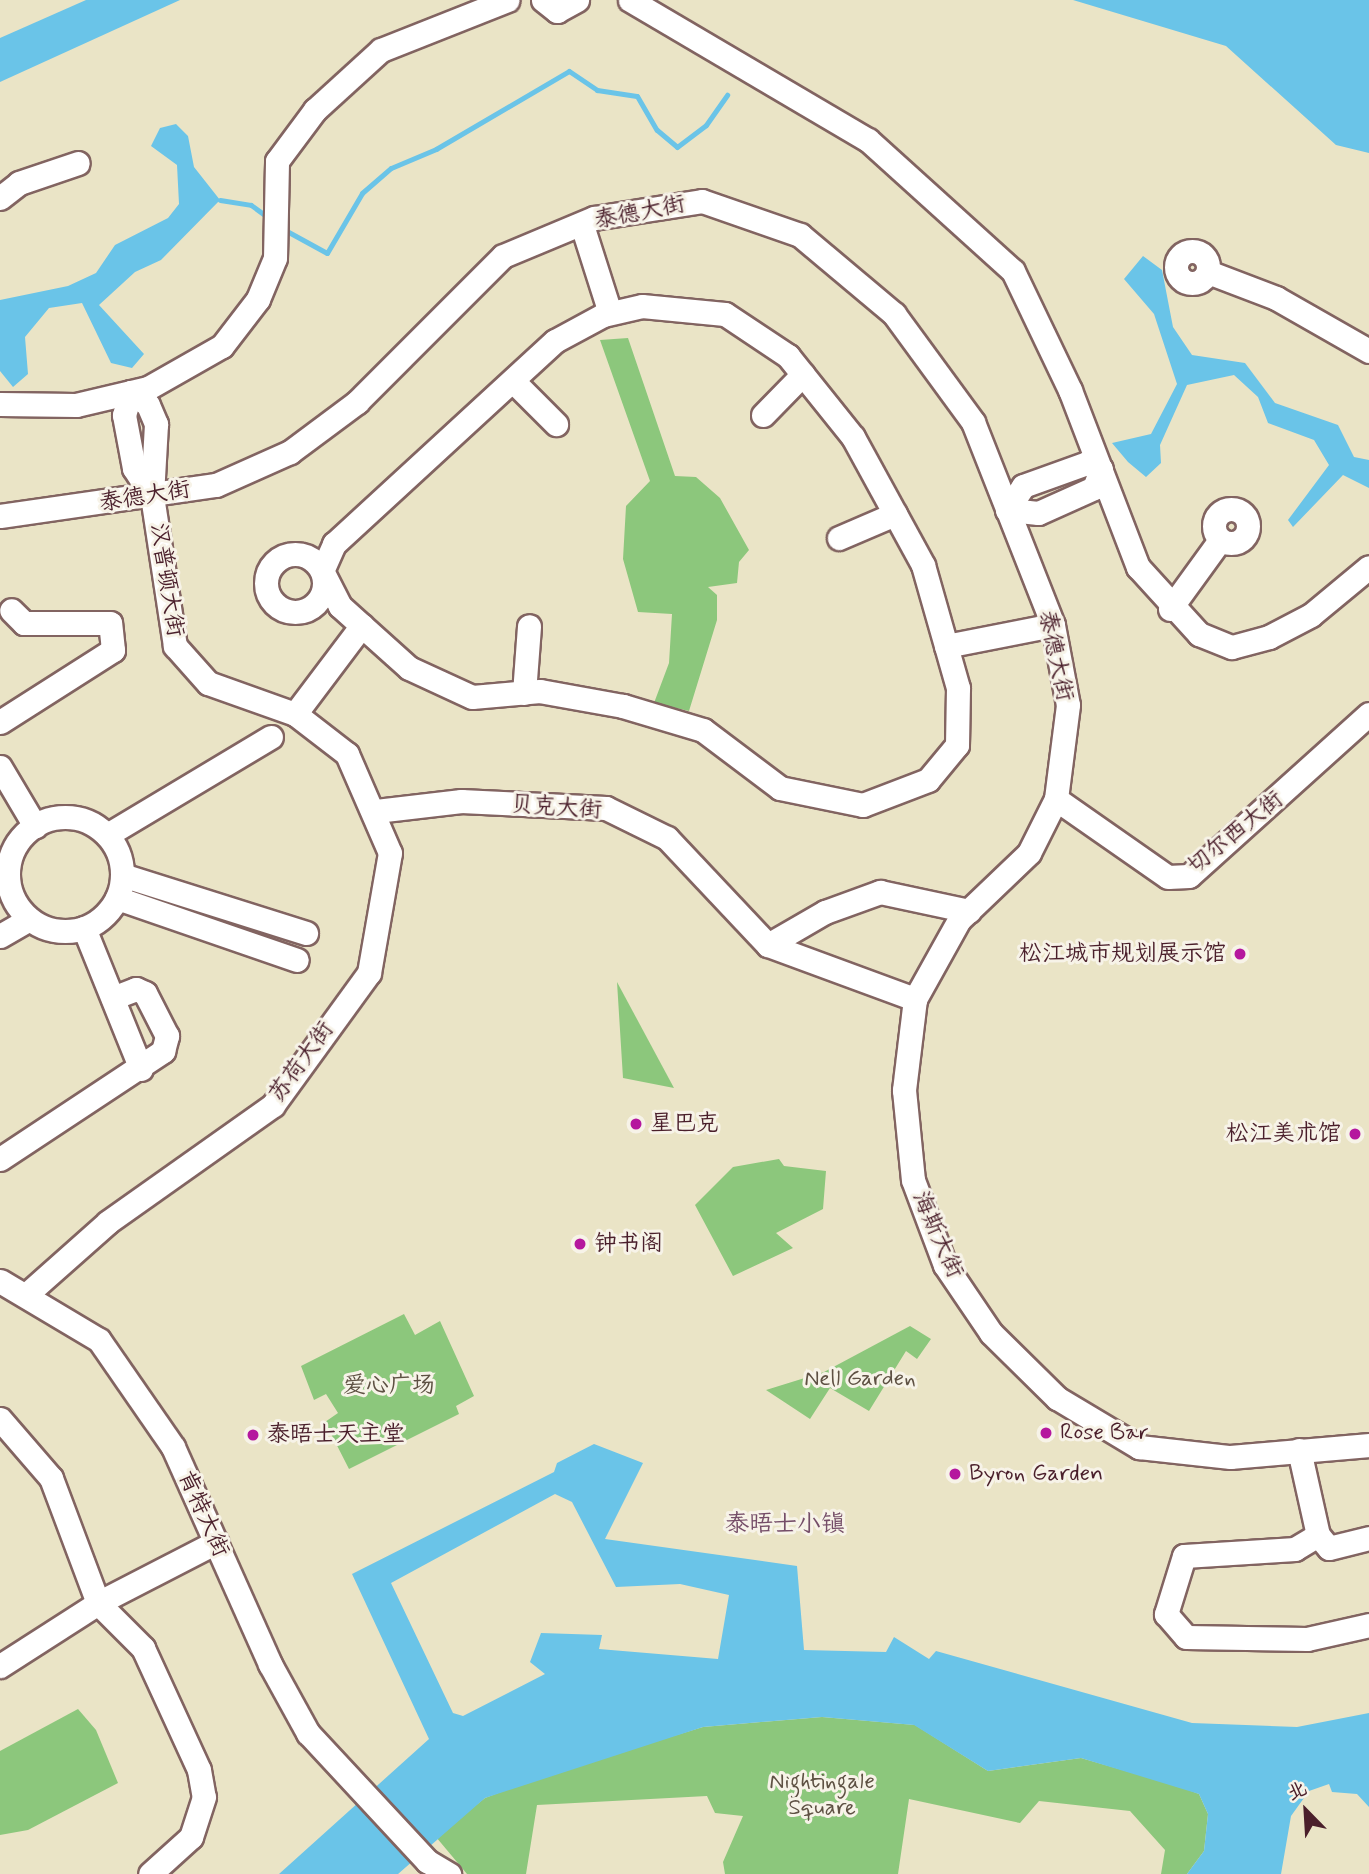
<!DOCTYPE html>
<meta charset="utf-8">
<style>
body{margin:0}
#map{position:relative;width:1369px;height:1874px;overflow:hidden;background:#eae4c6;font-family:Mynerve,"LXGW WenKai TC",sans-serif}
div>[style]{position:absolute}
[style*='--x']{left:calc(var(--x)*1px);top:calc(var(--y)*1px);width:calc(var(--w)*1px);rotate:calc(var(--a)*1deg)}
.green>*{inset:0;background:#8cc77c}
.water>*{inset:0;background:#6ac4e8}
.stream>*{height:5px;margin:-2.5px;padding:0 2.5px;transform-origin:2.5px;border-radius:2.5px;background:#6ac4e8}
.roads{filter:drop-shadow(2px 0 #826461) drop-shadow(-2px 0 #826461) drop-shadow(0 2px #826461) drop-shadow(0 -2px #826461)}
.minor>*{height:23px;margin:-11.5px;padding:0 11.5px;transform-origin:11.5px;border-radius:11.5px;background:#fff}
.minor>.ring{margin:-11.5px;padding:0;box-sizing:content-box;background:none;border:23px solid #fff;border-radius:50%}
.dots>*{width:19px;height:19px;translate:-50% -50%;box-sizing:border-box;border:4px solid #f7f3e8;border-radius:50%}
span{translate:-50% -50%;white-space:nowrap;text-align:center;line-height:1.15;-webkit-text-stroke:6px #f7f3e8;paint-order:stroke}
.street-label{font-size:23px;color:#4a1f2b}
.poi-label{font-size:23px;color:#4a1f2b}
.right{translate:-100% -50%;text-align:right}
.left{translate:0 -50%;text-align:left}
.park-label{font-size:23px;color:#5e5143}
.neighbourhood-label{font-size:24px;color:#754e68}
.north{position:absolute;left:1271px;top:1776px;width:70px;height:70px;-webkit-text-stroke:5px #f7f3e8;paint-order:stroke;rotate:336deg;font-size:19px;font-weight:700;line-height:28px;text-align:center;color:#4a1f2b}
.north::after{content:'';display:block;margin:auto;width:24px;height:32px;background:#4a1f2b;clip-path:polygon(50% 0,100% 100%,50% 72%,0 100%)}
</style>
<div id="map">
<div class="green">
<div style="clip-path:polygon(628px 338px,675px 476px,696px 477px,720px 498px,749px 550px,739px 562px,737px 583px,708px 587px,717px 595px,717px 620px,689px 711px,654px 703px,669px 663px,672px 614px,638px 612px,623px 559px,626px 506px,650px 481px,600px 340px)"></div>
<div style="clip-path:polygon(617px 982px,674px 1088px,623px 1078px)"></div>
<div style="clip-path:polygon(779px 1159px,784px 1166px,826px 1171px,823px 1209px,776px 1233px,793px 1248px,733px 1276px,695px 1205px,733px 1167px)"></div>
<div style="clip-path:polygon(404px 1314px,415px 1335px,440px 1321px,474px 1396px,456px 1406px,459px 1414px,349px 1469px,325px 1422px,338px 1413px,326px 1394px,314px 1400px,301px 1366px)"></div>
<div style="clip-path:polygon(910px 1326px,931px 1339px,917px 1359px,906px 1351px,869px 1411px,830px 1388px,810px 1419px,766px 1390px,824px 1372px)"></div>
<div style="clip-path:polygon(78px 1709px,96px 1730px,118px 1783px,28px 1830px,0 1835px,0 1751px)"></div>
<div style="clip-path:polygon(822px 1717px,915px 1725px,988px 1771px,1081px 1758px,1178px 1786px,1199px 1794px,1208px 1814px,1204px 1851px,1187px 1874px,1161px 1874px,1165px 1850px,1130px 1811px,1039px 1801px,1020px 1823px,909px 1799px,898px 1874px,725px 1874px,723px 1862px,743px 1816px,715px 1813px,707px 1796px,537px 1805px,526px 1874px,467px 1874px,436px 1837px,485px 1798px,548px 1774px,703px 1727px)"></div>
</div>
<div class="water">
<div style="clip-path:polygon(86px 0,180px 0,0 82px,0 38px)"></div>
<div style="clip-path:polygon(1073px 0,1369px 0,1369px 153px,1336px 145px,1226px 46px)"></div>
<div style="clip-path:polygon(176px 124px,188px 136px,194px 167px,220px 200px,161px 260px,135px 272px,99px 305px,144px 354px,132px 368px,111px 363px,82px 303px,49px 308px,25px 337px,28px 374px,13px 387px,0 371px,0 300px,68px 286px,96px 273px,115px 245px,168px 218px,179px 204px,177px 165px,151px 146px,160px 128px)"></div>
<div style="clip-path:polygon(1143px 256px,1162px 270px,1173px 327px,1192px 355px,1245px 363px,1275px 403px,1338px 425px,1354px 457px,1369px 460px,1369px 488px,1343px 475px,1293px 527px,1288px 520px,1329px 465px,1314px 440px,1268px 423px,1258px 397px,1234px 375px,1187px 385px,1160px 445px,1161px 463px,1146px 477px,1128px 462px,1112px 443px,1151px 434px,1177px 384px,1154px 314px,1124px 279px)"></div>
<div style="clip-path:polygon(evenodd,594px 1444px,643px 1463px,605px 1539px,797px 1566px,804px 1650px,886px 1652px,894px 1637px,929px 1659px,936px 1651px,1192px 1723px,1297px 1727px,1369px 1713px,1369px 1807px,1357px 1794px,1332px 1792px,1329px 1784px,1309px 1791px,1291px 1816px,1281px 1874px,1187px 1874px,1204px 1851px,1208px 1814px,1199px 1794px,1081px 1758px,988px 1771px,914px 1725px,822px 1717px,703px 1727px,485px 1798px,398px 1874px,279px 1874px,429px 1739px,352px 1574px,554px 1472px,557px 1463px,594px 1444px,555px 1494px,572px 1502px,616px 1587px,680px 1584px,729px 1595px,718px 1659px,599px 1649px,602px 1635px,541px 1633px,530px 1662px,545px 1674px,463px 1716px,453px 1713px,391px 1583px,555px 1494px)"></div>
</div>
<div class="stream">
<div style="--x:220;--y:200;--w:31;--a:9"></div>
<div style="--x:251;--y:205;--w:24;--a:36"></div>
<div style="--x:283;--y:229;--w:50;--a:28.6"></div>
<div style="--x:327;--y:253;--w:69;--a:-59.7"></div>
<div style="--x:362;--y:193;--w:38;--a:-41"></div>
<div style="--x:391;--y:168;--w:49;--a:-22.9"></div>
<div style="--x:436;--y:149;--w:154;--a:-30.4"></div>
<div style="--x:569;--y:71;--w:34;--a:34"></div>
<div style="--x:597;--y:90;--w:40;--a:8.5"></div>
<div style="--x:637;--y:96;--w:39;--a:60"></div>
<div style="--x:657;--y:130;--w:26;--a:40"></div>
<div style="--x:677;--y:147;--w:36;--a:-37"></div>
<div style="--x:706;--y:125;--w:37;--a:-55"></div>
</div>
<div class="roads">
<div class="minor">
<div style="--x:543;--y:0;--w:18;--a:38"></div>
<div style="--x:557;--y:11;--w:23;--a:-29"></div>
<div style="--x:630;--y:0;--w:276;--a:30.5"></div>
<div style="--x:868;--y:140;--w:195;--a:42.1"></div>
<div style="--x:1013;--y:271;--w:132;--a:64.4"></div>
<div style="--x:1070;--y:390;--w:190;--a:69"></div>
<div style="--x:1138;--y:567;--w:91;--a:47.7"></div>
<div style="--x:1199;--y:634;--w:35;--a:22"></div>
<div style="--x:1232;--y:647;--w:38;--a:-15"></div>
<div style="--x:1269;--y:637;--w:47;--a:-27.6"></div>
<div style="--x:1311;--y:615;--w:75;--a:-39.6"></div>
<div style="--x:0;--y:198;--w:24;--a:-38"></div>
<div style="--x:19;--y:183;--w:62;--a:-18.7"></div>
<div style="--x:582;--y:225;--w:92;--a:72.3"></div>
<div class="ring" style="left:1176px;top:251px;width:9px;height:9px"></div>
<div style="--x:1208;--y:272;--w:73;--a:20.9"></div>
<div style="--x:1276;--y:298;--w:107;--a:29.7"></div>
<div style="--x:642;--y:306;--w:83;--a:5.5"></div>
<div style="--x:725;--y:314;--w:76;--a:33.7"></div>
<div style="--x:788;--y:356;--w:104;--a:51.3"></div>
<div style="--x:853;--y:437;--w:146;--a:61.3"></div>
<div style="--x:923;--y:565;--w:128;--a:74.1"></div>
<div style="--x:958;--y:688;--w:57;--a:91"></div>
<div style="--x:957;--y:745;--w:45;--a:129.6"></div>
<div style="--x:928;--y:780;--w:70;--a:159"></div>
<div style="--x:863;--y:805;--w:85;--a:-168.4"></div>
<div style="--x:780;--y:788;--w:96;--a:-143"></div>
<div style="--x:703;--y:730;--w:84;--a:-163.3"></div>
<div style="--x:623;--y:706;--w:84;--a:-169.8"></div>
<div style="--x:540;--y:691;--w:68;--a:175"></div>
<div style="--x:472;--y:697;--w:69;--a:-155.3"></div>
<div style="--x:409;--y:668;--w:93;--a:-138.1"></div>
<div style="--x:340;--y:606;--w:39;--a:-117"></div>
<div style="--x:322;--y:571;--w:30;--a:-66"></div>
<div style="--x:334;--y:544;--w:300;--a:-42.6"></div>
<div style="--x:555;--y:341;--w:55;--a:-28.4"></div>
<div style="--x:603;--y:315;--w:40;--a:-13"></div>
<div style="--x:513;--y:381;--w:61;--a:45"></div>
<div style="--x:131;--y:392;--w:21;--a:37"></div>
<div style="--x:148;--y:405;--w:21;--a:67"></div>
<div style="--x:156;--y:424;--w:72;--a:93.2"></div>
<div style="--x:152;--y:496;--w:33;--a:-123"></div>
<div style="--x:134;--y:468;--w:54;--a:-100.7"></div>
<div style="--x:124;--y:415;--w:24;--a:-73"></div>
<div style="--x:0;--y:404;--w:76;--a:0.8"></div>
<div style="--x:76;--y:405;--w:74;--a:-13.3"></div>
<div style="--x:148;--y:388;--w:85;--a:-29.6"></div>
<div style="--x:222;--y:346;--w:59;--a:-52.5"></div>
<div style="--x:258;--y:299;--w:44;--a:-67.5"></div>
<div style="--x:275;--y:258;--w:97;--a:-88.8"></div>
<div style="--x:277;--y:161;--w:64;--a:-53.3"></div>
<div style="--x:315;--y:110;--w:89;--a:-42.3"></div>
<div style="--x:381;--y:50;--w:136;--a:-21.6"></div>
<div style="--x:763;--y:415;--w:57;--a:-45.7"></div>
<div style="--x:1087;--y:463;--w:15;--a:23"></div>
<div style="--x:1101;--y:469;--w:20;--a:110"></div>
<div style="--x:1094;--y:488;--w:61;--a:155.9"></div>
<div style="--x:1038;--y:513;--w:31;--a:-174"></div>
<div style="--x:1007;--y:510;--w:29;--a:-56"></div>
<div style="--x:1023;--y:486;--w:68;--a:-19.8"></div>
<div class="ring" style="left:1214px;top:509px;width:11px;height:11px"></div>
<div style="--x:0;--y:516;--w:218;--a:-8.2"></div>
<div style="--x:216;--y:485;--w:81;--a:-24"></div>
<div style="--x:290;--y:452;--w:84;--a:-36.7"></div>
<div style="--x:357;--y:402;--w:206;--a:-45"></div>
<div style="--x:503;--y:256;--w:99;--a:-22.7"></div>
<div style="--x:594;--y:218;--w:109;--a:-8.9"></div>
<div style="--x:702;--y:201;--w:104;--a:19.1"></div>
<div style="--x:800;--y:235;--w:123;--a:40"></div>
<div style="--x:894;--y:314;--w:134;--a:53.8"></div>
<div style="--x:973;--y:422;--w:218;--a:68.5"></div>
<div style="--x:1053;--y:625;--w:81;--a:79.4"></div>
<div style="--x:1068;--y:705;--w:95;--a:97.3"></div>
<div style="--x:1056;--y:799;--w:60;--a:116.6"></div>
<div style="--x:1029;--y:853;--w:97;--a:136.3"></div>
<div style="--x:959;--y:920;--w:90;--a:119.1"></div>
<div style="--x:915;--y:999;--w:92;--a:96.9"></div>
<div style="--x:904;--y:1090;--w:90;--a:84.3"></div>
<div style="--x:913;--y:1180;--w:91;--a:69.4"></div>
<div style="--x:945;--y:1265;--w:82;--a:55.9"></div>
<div style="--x:991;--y:1333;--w:93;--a:44.6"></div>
<div style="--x:1057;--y:1398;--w:96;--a:30.9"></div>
<div style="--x:1139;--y:1447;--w:92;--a:6.3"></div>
<div style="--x:1230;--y:1457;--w:140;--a:-4.9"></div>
<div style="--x:839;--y:538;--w:61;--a:-23.2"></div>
<div class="ring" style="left:266px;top:554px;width:35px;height:35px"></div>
<div style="--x:1170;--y:609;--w:85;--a:-54.1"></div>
<div style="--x:946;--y:646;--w:109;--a:-11.1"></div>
<div style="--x:524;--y:693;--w:67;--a:-85.7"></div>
<div style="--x:295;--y:714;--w:111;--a:-53"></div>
<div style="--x:0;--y:722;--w:134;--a:-32.5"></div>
<div style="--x:113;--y:650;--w:27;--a:-96"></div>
<div style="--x:110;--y:623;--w:86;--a:180"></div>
<div style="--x:24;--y:623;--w:18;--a:-135"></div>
<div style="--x:0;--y:767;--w:69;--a:59.3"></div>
<div style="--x:1056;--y:799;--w:136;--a:34.9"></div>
<div style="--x:1168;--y:877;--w:21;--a:-3"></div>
<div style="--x:1189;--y:876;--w:242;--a:-42"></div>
<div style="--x:376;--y:811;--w:86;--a:-6.7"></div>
<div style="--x:461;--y:801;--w:145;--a:2.8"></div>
<div style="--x:606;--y:808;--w:68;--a:26.2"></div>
<div style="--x:667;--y:838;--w:147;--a:46.7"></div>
<div style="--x:768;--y:945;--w:157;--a:20.2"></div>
<div class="ring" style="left:8px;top:817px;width:91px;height:91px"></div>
<div style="--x:107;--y:835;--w:191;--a:-30.9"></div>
<div style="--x:122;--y:875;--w:193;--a:17.5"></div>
<div style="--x:117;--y:898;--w:190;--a:19"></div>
<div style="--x:84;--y:928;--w:152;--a:68"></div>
<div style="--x:0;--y:936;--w:34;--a:-30"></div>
<div style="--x:768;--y:945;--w:66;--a:-30.1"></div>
<div style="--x:825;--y:912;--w:59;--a:-20"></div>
<div style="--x:880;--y:892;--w:91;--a:12.1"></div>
<div style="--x:0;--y:1159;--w:196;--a:-33.5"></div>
<div style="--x:163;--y:1051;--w:16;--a:-75"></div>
<div style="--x:167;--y:1036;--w:48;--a:-117.1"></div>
<div style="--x:145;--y:993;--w:10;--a:-156"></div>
<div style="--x:136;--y:989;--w:25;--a:159"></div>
<div style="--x:0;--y:1281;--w:115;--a:30.8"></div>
<div style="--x:99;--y:1340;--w:130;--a:55.3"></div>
<div style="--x:173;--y:1447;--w:238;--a:65.9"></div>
<div style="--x:270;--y:1664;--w:79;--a:61.2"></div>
<div style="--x:308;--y:1733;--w:175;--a:47.1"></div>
<div style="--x:427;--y:1861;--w:26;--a:31"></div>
<div style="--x:27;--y:1294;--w:108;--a:-41.6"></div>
<div style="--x:108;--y:1222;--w:202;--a:-35.3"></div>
<div style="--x:273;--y:1105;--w:163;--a:-54"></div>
<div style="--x:369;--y:973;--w:122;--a:-80.1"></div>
<div style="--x:390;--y:853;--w:108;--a:-113.5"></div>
<div style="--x:347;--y:754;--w:66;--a:-142.4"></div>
<div style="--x:295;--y:714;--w:92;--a:-160.4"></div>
<div style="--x:208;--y:683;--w:50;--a:-131.7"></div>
<div style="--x:175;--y:646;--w:152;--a:-98.7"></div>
<div style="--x:0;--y:1419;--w:78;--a:49.2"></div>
<div style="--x:51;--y:1478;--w:134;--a:69.4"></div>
<div style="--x:98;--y:1603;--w:64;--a:45"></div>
<div style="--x:143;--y:1648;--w:134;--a:65.3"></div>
<div style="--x:199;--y:1770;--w:27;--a:80"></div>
<div style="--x:204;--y:1797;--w:42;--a:108"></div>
<div style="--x:191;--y:1837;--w:55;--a:137.9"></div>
<div style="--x:1299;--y:1450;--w:87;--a:77.4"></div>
<div style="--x:1318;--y:1535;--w:17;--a:50"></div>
<div style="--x:1329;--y:1548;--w:41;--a:-14"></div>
<div style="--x:1318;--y:1535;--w:27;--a:149"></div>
<div style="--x:1295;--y:1549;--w:111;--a:176.4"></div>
<div style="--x:1184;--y:1556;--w:61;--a:107.2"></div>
<div style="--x:1166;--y:1614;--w:30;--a:49"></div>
<div style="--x:1186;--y:1637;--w:121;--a:0.9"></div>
<div style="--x:1307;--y:1639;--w:64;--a:-12.7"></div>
<div style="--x:0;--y:1666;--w:117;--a:-32.7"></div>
<div style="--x:98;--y:1603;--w:133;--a:-27.3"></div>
</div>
</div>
<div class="dots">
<div style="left:1240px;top:954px;background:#b5179e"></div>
<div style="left:636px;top:1124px;background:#b5179e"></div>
<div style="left:1355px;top:1134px;background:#b5179e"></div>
<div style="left:580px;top:1244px;background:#b5179e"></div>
<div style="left:1046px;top:1433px;background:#b5179e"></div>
<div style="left:253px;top:1435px;background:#b5179e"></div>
<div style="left:955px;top:1474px;background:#b5179e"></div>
</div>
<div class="street-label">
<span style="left:640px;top:213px;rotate:-11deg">泰德大街</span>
<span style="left:145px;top:497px;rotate:-9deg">泰德大街</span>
<span style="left:166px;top:580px;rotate:81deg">汉普顿大街</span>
<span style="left:1055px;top:656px;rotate:78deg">泰德大街</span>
<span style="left:556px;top:808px;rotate:4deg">贝克大街</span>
<span style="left:1236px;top:833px;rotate:-39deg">切尔西大街</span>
<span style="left:302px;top:1062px;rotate:-54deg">苏荷大街</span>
<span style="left:937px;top:1235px;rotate:66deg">海斯大街</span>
<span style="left:203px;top:1514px;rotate:66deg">肯特大街</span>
</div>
<div class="poi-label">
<span class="right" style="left:1226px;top:954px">松江城市规划展示馆</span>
<span class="left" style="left:650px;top:1124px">星巴克</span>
<span class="right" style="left:1341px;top:1134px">松江美术馆</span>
<span class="left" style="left:594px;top:1244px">钟书阁</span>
<span class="left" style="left:1060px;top:1433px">Rose Bar</span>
<span class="left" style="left:267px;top:1435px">泰晤士天主堂</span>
<span class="left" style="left:969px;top:1474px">Byron Garden</span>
</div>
<div class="park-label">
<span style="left:860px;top:1379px">Nell Garden</span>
<span style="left:389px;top:1386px">爱心广场</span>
<span style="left:822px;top:1795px">Nightingale<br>Square</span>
</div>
<div class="neighbourhood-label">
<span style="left:785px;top:1525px">泰晤士小镇</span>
</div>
<div class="north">北</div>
</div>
